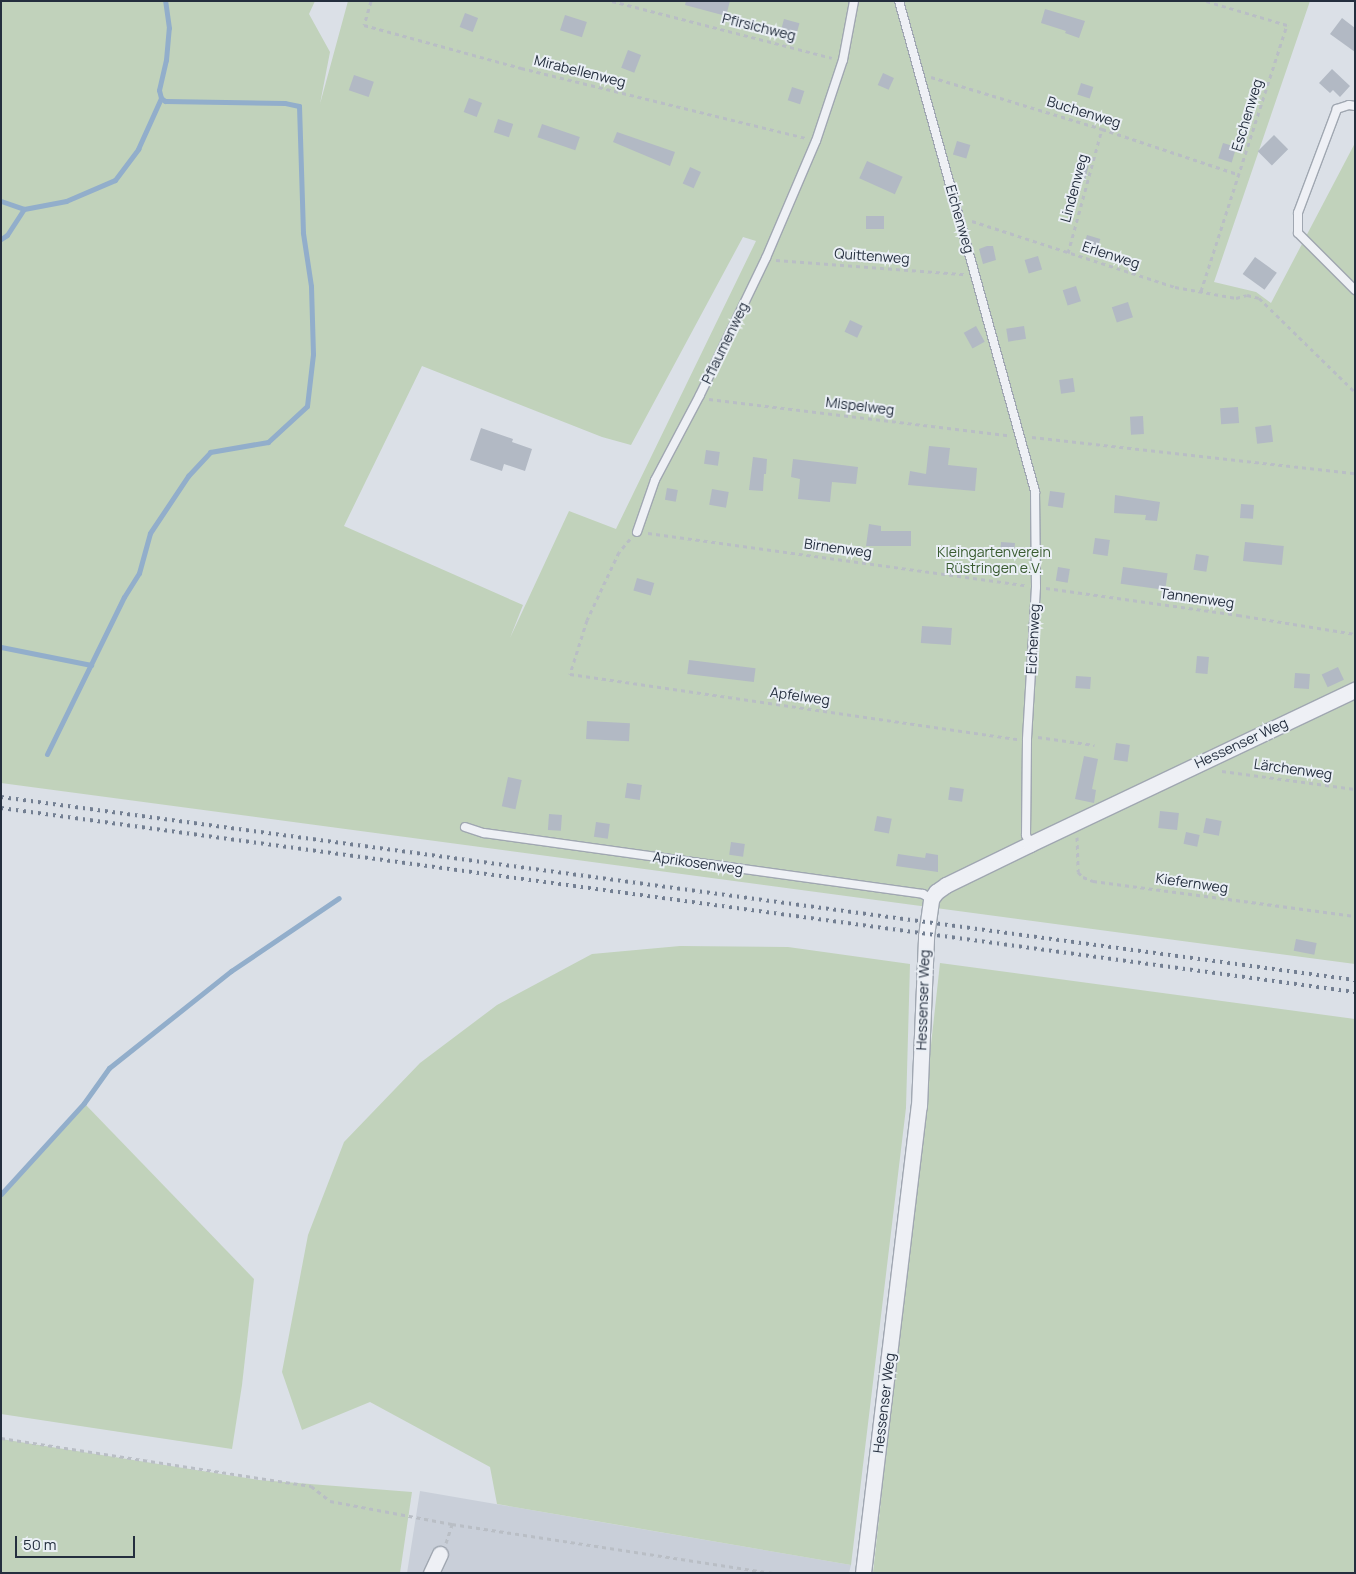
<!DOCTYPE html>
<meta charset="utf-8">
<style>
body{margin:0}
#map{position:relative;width:1356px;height:1574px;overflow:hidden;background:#dbe0e7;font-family:Manrope,sans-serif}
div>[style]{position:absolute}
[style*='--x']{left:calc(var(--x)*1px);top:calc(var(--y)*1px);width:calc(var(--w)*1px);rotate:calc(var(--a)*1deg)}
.built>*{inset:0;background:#c9cfd9}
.green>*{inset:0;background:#c1d2bb}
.stream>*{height:5px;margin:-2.5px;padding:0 2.5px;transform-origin:2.5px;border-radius:2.5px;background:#92aecb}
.building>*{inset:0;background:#b2b9c4;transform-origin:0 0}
.path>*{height:3px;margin-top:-1.5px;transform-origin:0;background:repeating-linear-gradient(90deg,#b9bec5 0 4px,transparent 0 8px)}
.roads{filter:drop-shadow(1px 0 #a0a7b1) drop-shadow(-1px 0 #a0a7b1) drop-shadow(0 1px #a0a7b1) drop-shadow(0 -1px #a0a7b1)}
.service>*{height:8px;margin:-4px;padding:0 4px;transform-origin:4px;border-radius:4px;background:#eef0f5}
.minor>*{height:15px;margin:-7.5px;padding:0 7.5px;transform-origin:7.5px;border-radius:7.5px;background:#eef0f5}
.rail>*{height:4px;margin-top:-2px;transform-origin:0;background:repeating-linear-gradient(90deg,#737f92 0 2.5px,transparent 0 7.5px)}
span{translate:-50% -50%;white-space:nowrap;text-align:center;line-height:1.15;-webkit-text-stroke:4px #eaeff5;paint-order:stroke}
.street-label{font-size:14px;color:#242e3e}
.park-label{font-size:14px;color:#395b30}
.frame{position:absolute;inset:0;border:2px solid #242e3e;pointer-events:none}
.scale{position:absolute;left:15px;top:1536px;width:120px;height:22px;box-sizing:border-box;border:2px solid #242e3e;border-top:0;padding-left:6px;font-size:15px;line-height:18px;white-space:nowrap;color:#242e3e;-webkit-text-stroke:4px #eaeff5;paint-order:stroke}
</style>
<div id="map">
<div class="built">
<div style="clip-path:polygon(420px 1491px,851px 1565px,849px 1573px,407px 1573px)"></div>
</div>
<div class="green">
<div style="clip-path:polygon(evenodd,1px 1px,315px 1px,309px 14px,330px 52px,320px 104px,348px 1px,1310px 1px,1214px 282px,1256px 292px,1271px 303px,1355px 143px,1355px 964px,1px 783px,1px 1px,743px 237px,756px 241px,616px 529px,569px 511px,510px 638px,523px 605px,344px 526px,422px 366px,602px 437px,631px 445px,743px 237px)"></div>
<div style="clip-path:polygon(680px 946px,788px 947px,910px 964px,906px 1108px,851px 1565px,497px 1504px,490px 1467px,370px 1402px,302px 1430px,282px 1372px,308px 1235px,344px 1142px,420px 1063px,497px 1005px,592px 954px)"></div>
<div style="clip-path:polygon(940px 963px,1355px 1019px,1355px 1573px,873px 1573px)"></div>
<div style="clip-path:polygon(84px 1103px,254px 1279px,242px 1385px,232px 1449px,1px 1414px,1px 1194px)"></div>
<div style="clip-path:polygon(1px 1439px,259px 1480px,412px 1492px,400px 1573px,1px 1573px)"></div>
</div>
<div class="stream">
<div style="--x:1;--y:201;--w:24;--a:19"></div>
<div style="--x:24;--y:209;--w:43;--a:-10.8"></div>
<div style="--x:66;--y:201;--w:53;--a:-23.2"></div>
<div style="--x:115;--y:180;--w:39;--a:-53"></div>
<div style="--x:138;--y:149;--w:56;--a:-65.7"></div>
<div style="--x:1;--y:239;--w:7;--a:-34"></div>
<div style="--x:7;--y:235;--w:31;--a:-57"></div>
<div style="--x:1;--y:647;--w:92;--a:11.3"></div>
<div style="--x:47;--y:754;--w:175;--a:-63.9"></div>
<div style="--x:124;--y:597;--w:28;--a:-58"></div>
<div style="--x:139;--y:573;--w:41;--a:-74.6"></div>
<div style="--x:150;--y:533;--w:69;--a:-56.3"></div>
<div style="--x:188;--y:476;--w:33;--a:-47"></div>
<div style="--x:210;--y:452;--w:59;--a:-9.8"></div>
<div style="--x:268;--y:442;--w:53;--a:-42.7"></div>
<div style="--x:307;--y:406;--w:52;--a:-83.4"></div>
<div style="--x:313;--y:354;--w:68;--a:-91.7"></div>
<div style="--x:311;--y:286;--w:54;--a:-98.6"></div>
<div style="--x:303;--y:233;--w:127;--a:-91.8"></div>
<div style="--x:299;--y:106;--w:14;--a:-168"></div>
<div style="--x:285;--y:103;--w:120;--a:-179"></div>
<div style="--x:165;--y:101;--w:5;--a:-143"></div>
<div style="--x:161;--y:98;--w:8;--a:-104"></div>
<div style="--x:159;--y:90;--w:31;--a:-77"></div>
<div style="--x:166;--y:60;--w:32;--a:-85"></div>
<div style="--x:169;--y:28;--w:27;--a:-98"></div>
<div style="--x:1;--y:1194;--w:123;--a:-47.6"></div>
<div style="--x:84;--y:1103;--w:43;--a:-54.5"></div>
<div style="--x:109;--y:1068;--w:156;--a:-38.5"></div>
<div style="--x:231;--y:971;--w:130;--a:-34.1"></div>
</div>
<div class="building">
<div style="clip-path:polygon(686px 1px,730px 1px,726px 16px,685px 5px)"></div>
<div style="clip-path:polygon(1045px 9px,1085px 21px,1079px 38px,1065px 33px,1066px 31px,1041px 23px)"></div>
<div style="left:465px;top:13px;width:14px;height:15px;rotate:21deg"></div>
<div style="left:565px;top:15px;width:23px;height:16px;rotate:18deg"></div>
<div style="clip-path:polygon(1342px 18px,1355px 28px,1355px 52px,1330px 34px)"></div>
<div style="left:784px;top:19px;width:16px;height:13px;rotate:15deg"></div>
<div style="left:628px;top:50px;width:14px;height:19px;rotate:21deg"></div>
<div style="clip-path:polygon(1332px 69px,1350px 86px,1340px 97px,1333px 90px,1330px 93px,1319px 83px)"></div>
<div style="left:883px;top:73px;width:12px;height:13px;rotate:24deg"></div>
<div style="left:354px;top:75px;width:21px;height:16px;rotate:19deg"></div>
<div style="left:1081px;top:83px;width:13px;height:12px;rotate:18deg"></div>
<div style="left:792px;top:87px;width:13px;height:14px;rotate:18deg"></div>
<div style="left:469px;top:98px;width:14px;height:15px;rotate:21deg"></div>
<div style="left:498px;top:119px;width:16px;height:14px;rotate:18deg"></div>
<div style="left:542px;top:124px;width:40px;height:14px;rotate:19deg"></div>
<div style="clip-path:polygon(617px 132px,675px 152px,670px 166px,613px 142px)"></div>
<div style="left:1274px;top:135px;width:20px;height:23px;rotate:45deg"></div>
<div style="left:957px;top:141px;width:14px;height:14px;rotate:17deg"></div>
<div style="left:1223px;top:143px;width:14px;height:16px;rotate:17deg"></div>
<div style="left:867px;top:161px;width:39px;height:19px;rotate:24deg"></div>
<div style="left:1077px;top:163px;width:12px;height:15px;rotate:14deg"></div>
<div style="left:690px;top:167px;width:12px;height:18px;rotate:24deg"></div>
<div style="left:866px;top:216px;width:18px;height:13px"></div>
<div style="left:1087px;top:235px;width:14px;height:12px;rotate:17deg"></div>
<div style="clip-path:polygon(987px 246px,993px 246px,996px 260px,983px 264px,979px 249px)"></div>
<div style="left:1038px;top:256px;width:14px;height:14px;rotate:73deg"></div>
<div style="left:1255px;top:257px;width:27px;height:21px;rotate:36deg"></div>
<div style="left:1076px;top:286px;width:16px;height:14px;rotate:72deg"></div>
<div style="left:1128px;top:302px;width:16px;height:17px;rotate:72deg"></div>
<div style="left:850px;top:320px;width:14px;height:13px;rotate:25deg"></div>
<div style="left:976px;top:326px;width:18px;height:14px;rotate:61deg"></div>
<div style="left:1024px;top:326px;width:13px;height:18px;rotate:81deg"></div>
<div style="left:1073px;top:378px;width:14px;height:14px;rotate:82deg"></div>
<div style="left:1238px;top:407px;width:16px;height:18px;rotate:86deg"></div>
<div style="left:1143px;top:416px;width:18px;height:13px;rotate:87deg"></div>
<div style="left:1271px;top:425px;width:17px;height:16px;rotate:83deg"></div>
<div style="clip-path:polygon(481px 428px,513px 439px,512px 442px,532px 449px,525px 471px,504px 464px,502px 471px,470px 460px)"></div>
<div style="clip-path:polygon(929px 446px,950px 448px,948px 465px,977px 468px,975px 491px,908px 485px,910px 471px,926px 474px)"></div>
<div style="left:706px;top:450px;width:14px;height:14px;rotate:8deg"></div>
<div style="clip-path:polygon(753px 457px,767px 459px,766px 474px,764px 474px,763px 491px,749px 490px)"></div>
<div style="clip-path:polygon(793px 459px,858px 467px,856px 484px,832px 482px,830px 502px,798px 499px,800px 479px,791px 477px)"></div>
<div style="left:667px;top:488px;width:11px;height:12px;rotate:10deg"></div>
<div style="left:712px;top:489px;width:17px;height:16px;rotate:10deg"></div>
<div style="left:1050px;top:491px;width:15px;height:15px;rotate:8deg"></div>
<div style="clip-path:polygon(1115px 495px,1160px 502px,1157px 521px,1145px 520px,1146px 515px,1114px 513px)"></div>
<div style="left:1241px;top:504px;width:13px;height:14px;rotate:4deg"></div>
<div style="clip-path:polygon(869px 524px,881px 526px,881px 531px,911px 531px,911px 546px,866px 546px)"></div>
<div style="left:1095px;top:538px;width:15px;height:16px;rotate:8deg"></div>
<div style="left:1001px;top:542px;width:14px;height:13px;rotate:4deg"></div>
<div style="left:1245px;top:542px;width:39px;height:19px;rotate:6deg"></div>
<div style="left:1196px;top:554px;width:13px;height:16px;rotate:9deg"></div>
<div style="left:1058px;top:567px;width:12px;height:14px;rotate:9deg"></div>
<div style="left:1123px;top:567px;width:45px;height:17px;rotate:8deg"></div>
<div style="left:637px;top:578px;width:18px;height:13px;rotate:16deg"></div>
<div style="left:922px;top:626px;width:30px;height:17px;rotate:4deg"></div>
<div style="left:1197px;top:656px;width:12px;height:17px;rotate:5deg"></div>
<div style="left:689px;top:660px;width:67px;height:14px;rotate:7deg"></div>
<div style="left:1338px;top:667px;width:14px;height:18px;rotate:65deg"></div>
<div style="left:1295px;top:673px;width:15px;height:15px;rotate:4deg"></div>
<div style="left:1076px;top:676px;width:15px;height:12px;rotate:4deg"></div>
<div style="left:587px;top:721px;width:43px;height:18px;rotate:3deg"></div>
<div style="left:1116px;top:743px;width:14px;height:17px;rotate:8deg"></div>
<div style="clip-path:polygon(1084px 756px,1098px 759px,1092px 789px,1096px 790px,1094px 803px,1075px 799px)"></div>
<div style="left:508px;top:777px;width:14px;height:30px;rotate:12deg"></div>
<div style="left:627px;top:783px;width:15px;height:15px;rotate:8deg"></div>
<div style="left:950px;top:787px;width:14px;height:13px;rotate:8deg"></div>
<div style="left:1160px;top:811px;width:19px;height:17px;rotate:6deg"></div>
<div style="left:549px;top:814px;width:13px;height:16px;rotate:4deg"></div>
<div style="left:877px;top:816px;width:15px;height:15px;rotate:11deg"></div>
<div style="left:1206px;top:818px;width:16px;height:15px;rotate:11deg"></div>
<div style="left:596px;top:822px;width:14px;height:15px;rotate:8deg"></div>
<div style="left:1186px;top:832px;width:14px;height:12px;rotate:12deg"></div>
<div style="left:731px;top:842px;width:14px;height:13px;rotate:8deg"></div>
<div style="clip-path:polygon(926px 853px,938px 855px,938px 872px,896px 866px,898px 854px,925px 858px)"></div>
<div style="left:1296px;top:939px;width:21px;height:12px;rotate:11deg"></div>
</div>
<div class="path">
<div style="--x:371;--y:1;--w:25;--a:106"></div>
<div style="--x:364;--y:25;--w:163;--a:15.3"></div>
<div style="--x:521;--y:68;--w:293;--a:13.8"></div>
<div style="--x:612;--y:1;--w:227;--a:14.5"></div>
<div style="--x:931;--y:77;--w:179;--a:16.9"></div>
<div style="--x:1102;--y:129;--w:145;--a:18.4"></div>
<div style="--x:972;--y:221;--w:213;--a:18"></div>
<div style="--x:1175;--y:287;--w:62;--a:10.2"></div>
<div style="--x:1236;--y:298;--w:11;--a:-15"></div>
<div style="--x:1247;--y:295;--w:12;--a:14"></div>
<div style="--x:1259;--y:298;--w:134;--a:44.4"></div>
<div style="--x:1068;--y:253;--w:129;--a:-74.7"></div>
<div style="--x:776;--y:260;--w:189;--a:4.3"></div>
<div style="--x:1201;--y:291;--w:280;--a:-72.1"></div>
<div style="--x:1287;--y:25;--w:84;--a:-163.5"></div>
<div style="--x:709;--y:399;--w:301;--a:6.9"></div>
<div style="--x:1032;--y:437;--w:325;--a:6.4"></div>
<div style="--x:648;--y:533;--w:381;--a:7.9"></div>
<div style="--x:630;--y:539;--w:17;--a:130"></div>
<div style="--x:619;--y:552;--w:75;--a:115.2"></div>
<div style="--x:587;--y:620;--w:57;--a:107.5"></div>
<div style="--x:570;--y:674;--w:453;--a:8.3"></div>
<div style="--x:1046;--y:588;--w:194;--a:8"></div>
<div style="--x:1238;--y:615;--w:119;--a:9.2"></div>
<div style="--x:1038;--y:737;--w:57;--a:8.1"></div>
<div style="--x:1222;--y:771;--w:134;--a:7.7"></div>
<div style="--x:1077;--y:837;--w:35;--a:88"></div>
<div style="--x:1078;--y:872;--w:7;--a:45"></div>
<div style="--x:1083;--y:877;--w:11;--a:22"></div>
<div style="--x:1093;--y:881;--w:264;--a:7.6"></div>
<div style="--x:1;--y:1438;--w:314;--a:8.8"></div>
<div style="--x:311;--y:1486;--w:24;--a:38"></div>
<div style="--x:330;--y:1501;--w:124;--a:10.7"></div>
<div style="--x:452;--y:1524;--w:326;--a:8.7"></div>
<div style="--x:446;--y:1543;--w:20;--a:-72"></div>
</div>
<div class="roads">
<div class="service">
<div style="--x:899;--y:1;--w:509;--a:74.49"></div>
<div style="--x:1035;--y:491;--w:96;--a:89.4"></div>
<div style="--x:1036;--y:587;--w:153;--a:93.4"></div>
<div style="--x:1027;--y:740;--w:95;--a:90.6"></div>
<div style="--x:1026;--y:835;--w:10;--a:66"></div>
<div style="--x:1355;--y:106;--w:6;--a:-171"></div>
<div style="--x:1349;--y:105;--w:13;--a:162"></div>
<div style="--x:1337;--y:109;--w:111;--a:110.6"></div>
<div style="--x:1298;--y:213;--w:20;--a:90"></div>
<div style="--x:1298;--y:233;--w:81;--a:45"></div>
<div style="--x:637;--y:532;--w:55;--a:-70.9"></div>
<div style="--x:655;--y:480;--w:96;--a:-62.1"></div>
<div style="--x:700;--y:395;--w:152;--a:-64.3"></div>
<div style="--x:766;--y:258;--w:127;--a:-66.9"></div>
<div style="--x:816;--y:141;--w:85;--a:-71.6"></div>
<div style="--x:843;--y:60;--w:60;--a:-79.4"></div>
<div style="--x:465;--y:827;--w:20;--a:18"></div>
<div style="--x:484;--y:833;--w:443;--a:7.9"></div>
<div style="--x:923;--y:894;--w:9;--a:32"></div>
</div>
<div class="minor">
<div style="--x:431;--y:1573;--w:21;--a:-65"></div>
<div style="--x:863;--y:1573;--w:470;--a:-83.2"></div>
<div style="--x:919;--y:1106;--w:170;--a:-87.6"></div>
<div style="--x:926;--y:936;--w:37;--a:-82"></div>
<div style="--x:931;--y:899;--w:9;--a:-54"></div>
<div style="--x:936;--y:892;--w:12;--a:-35"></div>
<div style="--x:946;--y:885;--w:93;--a:-26"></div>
<div style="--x:1030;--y:844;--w:360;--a:-25.4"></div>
</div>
</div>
<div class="rail">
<div style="--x:1;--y:797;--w:1366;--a:7.7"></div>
<div style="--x:1;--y:808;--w:1366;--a:7.74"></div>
</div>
<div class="street-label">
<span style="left:759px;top:27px;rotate:14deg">Pfirsichweg</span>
<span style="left:580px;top:71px;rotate:14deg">Mirabellenweg</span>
<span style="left:1084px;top:112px;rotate:17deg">Buchenweg</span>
<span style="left:1247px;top:115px;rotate:-73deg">Eschenweg</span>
<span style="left:1074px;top:188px;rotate:-75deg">Lindenweg</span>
<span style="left:960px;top:219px;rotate:74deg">Eichenweg</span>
<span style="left:1111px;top:255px;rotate:18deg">Erlenweg</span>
<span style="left:872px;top:256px;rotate:4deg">Quittenweg</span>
<span style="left:725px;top:343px;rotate:-64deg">Pflaumenweg</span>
<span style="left:860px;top:406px;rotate:7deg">Mispelweg</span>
<span style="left:838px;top:548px;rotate:8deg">Birnenweg</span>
<span style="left:1197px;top:598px;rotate:8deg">Tannenweg</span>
<span style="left:1033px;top:639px;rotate:-87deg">Eichenweg</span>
<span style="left:800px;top:696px;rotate:8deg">Apfelweg</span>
<span style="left:1241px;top:743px;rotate:-25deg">Hessenser Weg</span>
<span style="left:1293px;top:769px;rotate:8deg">Lärchenweg</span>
<span style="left:698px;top:863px;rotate:8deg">Aprikosenweg</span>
<span style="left:1192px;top:883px;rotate:8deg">Kiefernweg</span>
<span style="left:923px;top:1000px;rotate:-88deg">Hessenser Weg</span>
<span style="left:884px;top:1403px;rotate:-83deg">Hessenser Weg</span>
</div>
<div class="park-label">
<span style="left:994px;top:560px">Kleingartenverein<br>Rüstringen e.V.</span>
</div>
<div class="frame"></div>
<div class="scale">50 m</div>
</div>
